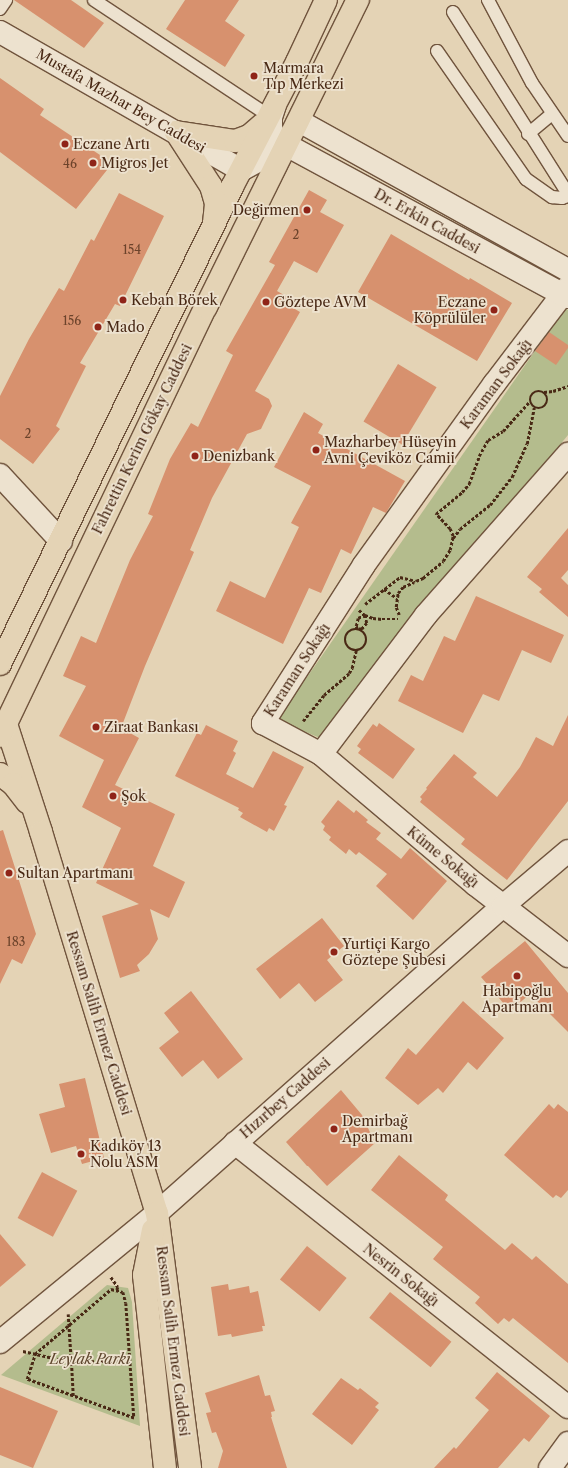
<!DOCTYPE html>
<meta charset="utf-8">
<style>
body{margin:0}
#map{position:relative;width:568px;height:1468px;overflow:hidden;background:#e4d3b5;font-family:"Libre Caslon Text",serif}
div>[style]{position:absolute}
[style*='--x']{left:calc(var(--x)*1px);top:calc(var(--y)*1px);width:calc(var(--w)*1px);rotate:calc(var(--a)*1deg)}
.green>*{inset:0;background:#b4bc8d}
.building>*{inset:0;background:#d7916e;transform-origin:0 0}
.path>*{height:2.5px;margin-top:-1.25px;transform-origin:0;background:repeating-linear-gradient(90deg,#492915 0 3px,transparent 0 5px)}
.path>.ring{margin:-1.25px;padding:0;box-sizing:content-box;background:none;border:2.5px solid #492915;border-radius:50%}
.roads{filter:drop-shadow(1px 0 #70543d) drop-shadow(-1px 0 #70543d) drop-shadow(0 1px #70543d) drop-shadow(0 -1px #70543d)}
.lane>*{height:12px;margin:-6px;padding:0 6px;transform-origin:6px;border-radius:6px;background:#ede2cf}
.street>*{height:22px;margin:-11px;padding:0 11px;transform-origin:11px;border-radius:11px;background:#ede2cf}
.secondary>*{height:22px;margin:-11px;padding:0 11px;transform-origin:11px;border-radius:11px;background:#ede2cf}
.primary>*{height:22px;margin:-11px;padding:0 11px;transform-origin:11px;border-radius:11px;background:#e4d3b5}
.dots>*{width:11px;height:11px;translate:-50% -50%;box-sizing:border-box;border:2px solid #ede2cf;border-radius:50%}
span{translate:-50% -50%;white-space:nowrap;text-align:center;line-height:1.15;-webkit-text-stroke:3.5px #ede2cf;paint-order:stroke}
.number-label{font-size:12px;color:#6c432b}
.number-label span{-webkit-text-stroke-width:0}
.poi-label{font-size:14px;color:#492915}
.left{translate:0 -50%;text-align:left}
.right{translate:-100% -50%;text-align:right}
.street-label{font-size:14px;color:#492915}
.park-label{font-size:14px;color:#5e462d;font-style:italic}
</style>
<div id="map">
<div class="green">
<div style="clip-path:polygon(565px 308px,568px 310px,568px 435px,320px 738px,277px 720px)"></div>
<div style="clip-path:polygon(107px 1285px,128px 1288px,132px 1302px,140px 1426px,1px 1375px)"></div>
</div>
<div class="building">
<div style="clip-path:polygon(14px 0,71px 0,104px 23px,84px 48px)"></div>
<div style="clip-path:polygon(185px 0,239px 0,225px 21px,245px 35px,225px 67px,166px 29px)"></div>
<div style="clip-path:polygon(0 78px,44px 109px,40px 115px,106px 159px,107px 170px,76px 209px,0 152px)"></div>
<div style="clip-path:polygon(309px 190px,327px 200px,320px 212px,344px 225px,317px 273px,294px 261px,277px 291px,291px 299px,288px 305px,300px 312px,255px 391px,269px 399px,272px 406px,261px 429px,247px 434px,212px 498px,190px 550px,194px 552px,145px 666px,121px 728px,139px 738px,115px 785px,175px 814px,153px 866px,185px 882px,169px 918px,150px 909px,158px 939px,149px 954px,137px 965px,140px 971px,120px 978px,102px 916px,139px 904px,96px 883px,121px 828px,82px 807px,104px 760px,59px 736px,86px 686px,63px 676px,81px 636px,96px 643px,130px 560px,153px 516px,148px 514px,170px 459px,191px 423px,198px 427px,233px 355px,226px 351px,275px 265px,269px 262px)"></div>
<div style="clip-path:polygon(119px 193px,164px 216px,120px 306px,115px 304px,80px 363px,86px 366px,56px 426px,60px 429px,33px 464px,0 439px,0 396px,29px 339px,59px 288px,64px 291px,91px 239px,94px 241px)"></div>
<div style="clip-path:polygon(391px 234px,469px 280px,470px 278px,512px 303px,477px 361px,358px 292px)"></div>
<div style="clip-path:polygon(549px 332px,568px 345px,568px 348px,556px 365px,535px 351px)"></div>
<div style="left:398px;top:364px;width:45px;height:67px;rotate:31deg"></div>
<div style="clip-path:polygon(304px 412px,323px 424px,318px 433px,405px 481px,386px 513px,373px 507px,351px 554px,341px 549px,321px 593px,309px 588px,283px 644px,216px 611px,230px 581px,265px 598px,299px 527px,291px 523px,311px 486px,274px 467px)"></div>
<div style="clip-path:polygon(568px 528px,568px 570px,561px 578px,568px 585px,568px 617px,539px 592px,542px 589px,527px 577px)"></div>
<div style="clip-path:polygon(476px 596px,564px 635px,551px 663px,522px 650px,499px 701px,483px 694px,463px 733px,398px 701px,411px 675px,423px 681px,444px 636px,455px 641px)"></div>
<div style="clip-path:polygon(568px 715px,568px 801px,507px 880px,461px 844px,465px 839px,420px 802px,422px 799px,420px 797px,427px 789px,426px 788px,454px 754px,477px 773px,473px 777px,497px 797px,520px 767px,536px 737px,553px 746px)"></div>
<div style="clip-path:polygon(379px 723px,415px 749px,393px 779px,358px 753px,361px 749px,357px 746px,373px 724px,377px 727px)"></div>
<div style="clip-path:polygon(206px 725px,238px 741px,233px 751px,236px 753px,226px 774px,253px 788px,273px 751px,304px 767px,284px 805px,287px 806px,274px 831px,269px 828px,267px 832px,240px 817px,243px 813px,238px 810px,239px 808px,175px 776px,197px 733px,201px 735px)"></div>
<div style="clip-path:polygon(338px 800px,354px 813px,356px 810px,368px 820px,366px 822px,381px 833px,376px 839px,401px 859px,410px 848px,447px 881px,413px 920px,376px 886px,387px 874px,359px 852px,356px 855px,349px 849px,346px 854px,329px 840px,331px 837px,323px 830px,325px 826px,321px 822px)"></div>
<div style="clip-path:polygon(3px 830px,36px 934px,22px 964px,12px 959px,0 984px,0 831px)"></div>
<div style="clip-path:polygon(322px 918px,344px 946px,327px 960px,343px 980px,315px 1002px,299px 983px,280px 999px,256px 969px)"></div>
<div style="clip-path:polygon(525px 941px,568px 993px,568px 1032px,530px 994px,510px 1011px,481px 977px)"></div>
<div style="clip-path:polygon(191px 991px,243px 1059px,218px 1079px,203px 1060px,182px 1077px,159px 1048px,179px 1032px,164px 1013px)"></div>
<div style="clip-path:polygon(463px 1001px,504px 1038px,477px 1070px,468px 1062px,443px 1093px,438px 1088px,418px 1105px,385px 1078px,408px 1048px,416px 1055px)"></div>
<div style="clip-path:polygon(85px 1078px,104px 1158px,82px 1164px,76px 1146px,51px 1153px,39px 1114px,65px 1107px,59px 1084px)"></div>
<div style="clip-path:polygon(341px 1090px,362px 1115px,375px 1143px,327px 1186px,308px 1166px,307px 1166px,286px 1142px)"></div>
<div style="clip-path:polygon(549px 1104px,554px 1109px,558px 1104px,568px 1112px,568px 1190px,561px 1198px,556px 1195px,553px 1198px,504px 1155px)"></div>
<div style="clip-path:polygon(399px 1155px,448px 1195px,445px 1200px,505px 1250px,512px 1243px,532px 1260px,536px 1256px,568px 1284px,568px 1363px,513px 1318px,509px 1322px,504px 1318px,498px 1324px,475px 1303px,480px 1297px,433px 1259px,443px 1247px,371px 1190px)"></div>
<div style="left:42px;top:1172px;width:40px;height:52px;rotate:28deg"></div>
<div style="clip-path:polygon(0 1234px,26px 1265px,0 1287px)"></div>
<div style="left:307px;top:1246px;width:51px;height:43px;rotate:39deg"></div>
<div style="clip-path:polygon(228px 1284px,229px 1290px,249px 1286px,250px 1293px,258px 1291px,265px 1326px,262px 1326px,263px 1331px,232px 1337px,231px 1334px,218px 1336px,211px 1287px)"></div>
<div style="left:390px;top:1292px;width:79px;height:33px;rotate:39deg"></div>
<div style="clip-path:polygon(497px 1372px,550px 1416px,529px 1442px,524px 1438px,498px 1468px,434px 1468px,454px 1447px,456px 1449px,489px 1410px,475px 1398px)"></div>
<div style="clip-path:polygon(259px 1375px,265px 1396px,270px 1395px,275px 1411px,271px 1412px,272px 1417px,271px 1417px,287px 1468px,218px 1468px,223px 1451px,216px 1432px,212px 1433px,206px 1413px,211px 1412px,205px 1393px)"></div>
<div style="clip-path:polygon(341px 1378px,358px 1390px,360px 1388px,379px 1403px,375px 1407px,379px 1410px,352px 1445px,312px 1414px)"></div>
<div style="clip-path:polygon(0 1387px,58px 1411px,33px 1468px,0 1455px)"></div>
</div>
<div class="path">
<div class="ring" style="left:530px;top:391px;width:15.5px;height:15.5px"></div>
<div style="--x:544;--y:392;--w:9;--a:-6"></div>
<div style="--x:553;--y:391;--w:16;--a:-18"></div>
<div style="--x:453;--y:538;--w:11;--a:-52"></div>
<div style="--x:460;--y:529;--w:38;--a:-39"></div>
<div style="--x:490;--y:505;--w:36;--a:-52"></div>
<div style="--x:512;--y:477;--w:36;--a:-66"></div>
<div style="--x:527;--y:444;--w:37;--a:-79"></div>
<div style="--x:384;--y:589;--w:16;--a:35"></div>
<div style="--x:365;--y:604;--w:44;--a:-37.6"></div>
<div style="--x:400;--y:577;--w:16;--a:14"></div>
<div style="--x:416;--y:581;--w:8;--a:-23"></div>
<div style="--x:423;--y:578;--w:26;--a:-40"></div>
<div style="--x:443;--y:561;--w:13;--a:-58"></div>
<div style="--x:450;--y:550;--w:14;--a:-78"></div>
<div style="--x:453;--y:536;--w:8;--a:-113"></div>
<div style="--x:450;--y:529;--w:21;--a:-133"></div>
<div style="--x:436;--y:514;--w:34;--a:-40"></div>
<div style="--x:462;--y:492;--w:11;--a:-49"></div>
<div style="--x:469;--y:484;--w:30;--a:-70"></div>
<div style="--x:479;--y:456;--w:18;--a:-61"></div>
<div style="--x:488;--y:440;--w:17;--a:-31"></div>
<div style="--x:503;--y:431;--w:40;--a:-48"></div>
<div style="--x:359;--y:610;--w:8;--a:40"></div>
<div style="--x:365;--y:615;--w:9;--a:21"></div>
<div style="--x:373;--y:618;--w:9;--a:6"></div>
<div style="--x:382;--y:619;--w:16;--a:0"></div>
<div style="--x:365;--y:615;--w:8;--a:76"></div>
<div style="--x:367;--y:623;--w:8;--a:130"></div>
<div style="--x:362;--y:629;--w:5;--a:180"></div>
<div style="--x:357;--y:629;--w:3;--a:-108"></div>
<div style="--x:356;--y:626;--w:8;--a:-76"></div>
<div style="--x:358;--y:618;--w:8;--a:-23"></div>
<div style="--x:399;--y:615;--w:9;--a:-111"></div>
<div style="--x:396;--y:607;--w:14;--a:-82"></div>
<div style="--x:398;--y:593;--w:8;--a:-50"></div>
<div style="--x:403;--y:587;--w:12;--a:-24"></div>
<div class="ring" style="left:345px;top:629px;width:19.5px;height:19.5px"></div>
<div style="--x:303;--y:721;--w:33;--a:-51"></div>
<div style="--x:324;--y:695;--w:33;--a:-41"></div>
<div style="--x:349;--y:673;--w:6;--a:-59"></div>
<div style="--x:352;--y:668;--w:18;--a:-77"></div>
<div style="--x:111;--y:1277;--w:12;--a:55"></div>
<div style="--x:118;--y:1287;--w:3;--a:108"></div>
<div style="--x:111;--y:1289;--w:12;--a:14"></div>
<div style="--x:123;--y:1292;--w:11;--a:75"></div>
<div style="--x:126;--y:1303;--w:115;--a:86"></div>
<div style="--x:134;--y:1418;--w:114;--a:-160"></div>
<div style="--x:27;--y:1379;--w:26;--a:-72"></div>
<div style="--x:35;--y:1354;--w:100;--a:-40.5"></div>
<div style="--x:23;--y:1351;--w:49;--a:12.9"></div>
<div style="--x:71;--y:1362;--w:48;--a:-93.6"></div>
<div style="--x:73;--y:1396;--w:34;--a:-93"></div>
<div style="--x:71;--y:1362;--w:59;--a:-1.9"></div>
</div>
<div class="roads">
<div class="lane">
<div style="--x:94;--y:0;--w:210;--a:33.5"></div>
<div style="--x:488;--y:0;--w:94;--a:62.1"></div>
<div style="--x:532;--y:83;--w:64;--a:55.8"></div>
<div style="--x:0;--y:9;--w:11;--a:-56"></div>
<div style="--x:453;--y:12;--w:215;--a:57.7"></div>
<div style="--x:437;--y:51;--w:156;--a:55.2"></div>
<div style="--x:526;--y:179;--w:32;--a:35"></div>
<div style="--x:552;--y:197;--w:10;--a:6"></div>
<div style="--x:562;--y:198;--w:6;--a:-18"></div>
<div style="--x:528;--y:134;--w:31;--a:-40"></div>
</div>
<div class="street">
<div style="--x:568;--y:287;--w:122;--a:127.3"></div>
<div style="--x:494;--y:384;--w:223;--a:125.7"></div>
<div style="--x:364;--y:565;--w:188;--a:122.6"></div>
<div style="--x:263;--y:723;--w:66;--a:28.1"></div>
<div style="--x:321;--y:754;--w:203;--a:40.2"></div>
<div style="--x:476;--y:885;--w:116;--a:37.7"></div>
<div style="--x:0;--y:475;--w:90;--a:47.3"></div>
<div style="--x:321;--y:754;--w:174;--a:-52.9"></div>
<div style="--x:426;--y:615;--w:215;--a:-48.6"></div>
<div style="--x:235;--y:1143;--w:425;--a:38.4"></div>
<div style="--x:550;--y:1468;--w:31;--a:-54"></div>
</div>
<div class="secondary">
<div style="--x:0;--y:32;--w:278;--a:29.8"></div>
<div style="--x:241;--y:170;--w:52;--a:-28.5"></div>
<div style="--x:275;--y:105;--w:13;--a:108"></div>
<div style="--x:271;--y:117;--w:11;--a:90"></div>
<div style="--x:271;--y:128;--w:9;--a:69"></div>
<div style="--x:274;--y:136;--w:7;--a:45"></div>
<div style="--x:279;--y:141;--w:328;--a:28.4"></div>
<div style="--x:299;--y:121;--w:308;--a:29"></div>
<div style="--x:0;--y:1342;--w:203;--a:-39.4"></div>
<div style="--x:157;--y:1213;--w:463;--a:-41.6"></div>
<div style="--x:503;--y:906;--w:85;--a:-40.2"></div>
</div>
<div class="primary">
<div style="--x:176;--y:132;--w:64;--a:57.1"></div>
<div style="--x:211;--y:186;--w:19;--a:74"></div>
<div style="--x:216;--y:204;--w:18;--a:96"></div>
<div style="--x:176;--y:132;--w:60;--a:8.7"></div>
<div style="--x:235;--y:141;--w:15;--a:-20"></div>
<div style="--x:249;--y:136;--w:18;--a:-41"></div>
<div style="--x:0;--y:664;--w:530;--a:-64.06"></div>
<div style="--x:232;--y:187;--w:141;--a:-62.5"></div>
<div style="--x:297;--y:62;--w:68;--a:-64.9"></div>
<div style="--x:6;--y:724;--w:114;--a:72"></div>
<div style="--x:41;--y:832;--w:398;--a:73.1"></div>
<div style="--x:157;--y:1213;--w:257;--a:82.6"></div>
<div style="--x:0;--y:736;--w:476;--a:-64.4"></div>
<div style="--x:206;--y:307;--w:343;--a:-63.7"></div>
<div style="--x:0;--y:774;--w:16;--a:38"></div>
<div style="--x:13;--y:784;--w:23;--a:52"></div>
<div style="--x:153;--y:1230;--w:46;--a:101.3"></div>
<div style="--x:144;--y:1275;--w:194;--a:83.8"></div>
</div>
</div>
<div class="dots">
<div style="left:254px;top:76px;background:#8f2418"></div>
<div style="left:65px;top:144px;background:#8f2418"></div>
<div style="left:93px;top:163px;background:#8f2418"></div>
<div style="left:307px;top:210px;background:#8f2418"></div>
<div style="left:123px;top:300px;background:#8f2418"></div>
<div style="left:266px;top:302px;background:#8f2418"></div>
<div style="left:494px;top:310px;background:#8f2418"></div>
<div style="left:98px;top:327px;background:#8f2418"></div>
<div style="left:316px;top:450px;background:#8f2418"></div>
<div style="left:195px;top:456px;background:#8f2418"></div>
<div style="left:96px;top:727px;background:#8f2418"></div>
<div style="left:113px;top:796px;background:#8f2418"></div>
<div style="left:9px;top:873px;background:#8f2418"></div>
<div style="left:334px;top:952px;background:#8f2418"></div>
<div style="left:517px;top:976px;background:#8f2418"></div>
<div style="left:334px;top:1129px;background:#8f2418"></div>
<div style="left:81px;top:1154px;background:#8f2418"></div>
</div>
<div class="number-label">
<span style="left:70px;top:164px">46</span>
<span style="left:296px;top:235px">2</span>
<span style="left:132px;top:250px">154</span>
<span style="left:72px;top:321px">156</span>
<span style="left:28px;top:434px">2</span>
<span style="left:16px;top:942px">183</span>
</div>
<div class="poi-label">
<span class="left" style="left:263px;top:76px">Marmara<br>Tıp Merkezi</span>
<span class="left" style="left:73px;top:144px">Eczane Artı</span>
<span class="left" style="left:101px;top:163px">Migros Jet</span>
<span class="right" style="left:299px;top:210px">Değirmen</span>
<span class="left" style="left:131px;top:300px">Keban Börek</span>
<span class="left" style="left:274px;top:302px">Göztepe AVM</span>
<span class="right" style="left:486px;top:310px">Eczane<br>Köprülüler</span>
<span class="left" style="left:106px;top:327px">Mado</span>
<span class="left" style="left:324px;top:450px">Mazharbey Hüseyin<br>Avni Çeviköz Camii</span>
<span class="left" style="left:203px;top:456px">Denizbank</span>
<span class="left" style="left:104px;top:727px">Ziraat Bankası</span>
<span class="left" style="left:121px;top:796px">Şok</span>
<span class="left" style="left:17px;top:873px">Sultan Apartmanı</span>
<span class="left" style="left:342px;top:952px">Yurtiçi Kargo<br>Göztepe Şubesi</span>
<span style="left:517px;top:999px">Habipoğlu<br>Apartmanı</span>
<span class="left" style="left:342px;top:1129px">Demirbağ<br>Apartmanı</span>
<span class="left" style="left:90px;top:1154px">Kadıköy 13<br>Nolu ASM</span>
</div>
<div class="street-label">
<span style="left:121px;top:101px;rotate:30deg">Mustafa Mazhar Bey Caddesi</span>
<span style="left:427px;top:221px;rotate:29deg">Dr. Erkin Caddesi</span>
<span style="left:496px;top:384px;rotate:-53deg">Karaman Sokağı</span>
<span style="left:142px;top:439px;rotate:-64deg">Fahrettin Kerim Gökay Caddesi</span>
<span style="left:297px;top:670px;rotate:-57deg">Karaman Sokağı</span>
<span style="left:443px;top:857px;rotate:39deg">Küme Sokağı</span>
<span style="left:99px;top:1023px;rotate:73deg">Ressam Salih Ermez Caddesi</span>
<span style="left:285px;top:1098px;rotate:-41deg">Hızırbey Caddesi</span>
<span style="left:401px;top:1275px;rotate:38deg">Nesrin Sokağı</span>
<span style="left:173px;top:1341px;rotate:83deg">Ressam Salih Ermez Caddesi</span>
</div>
<div class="park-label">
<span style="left:90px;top:1359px">Leylak Parkı</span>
</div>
</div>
